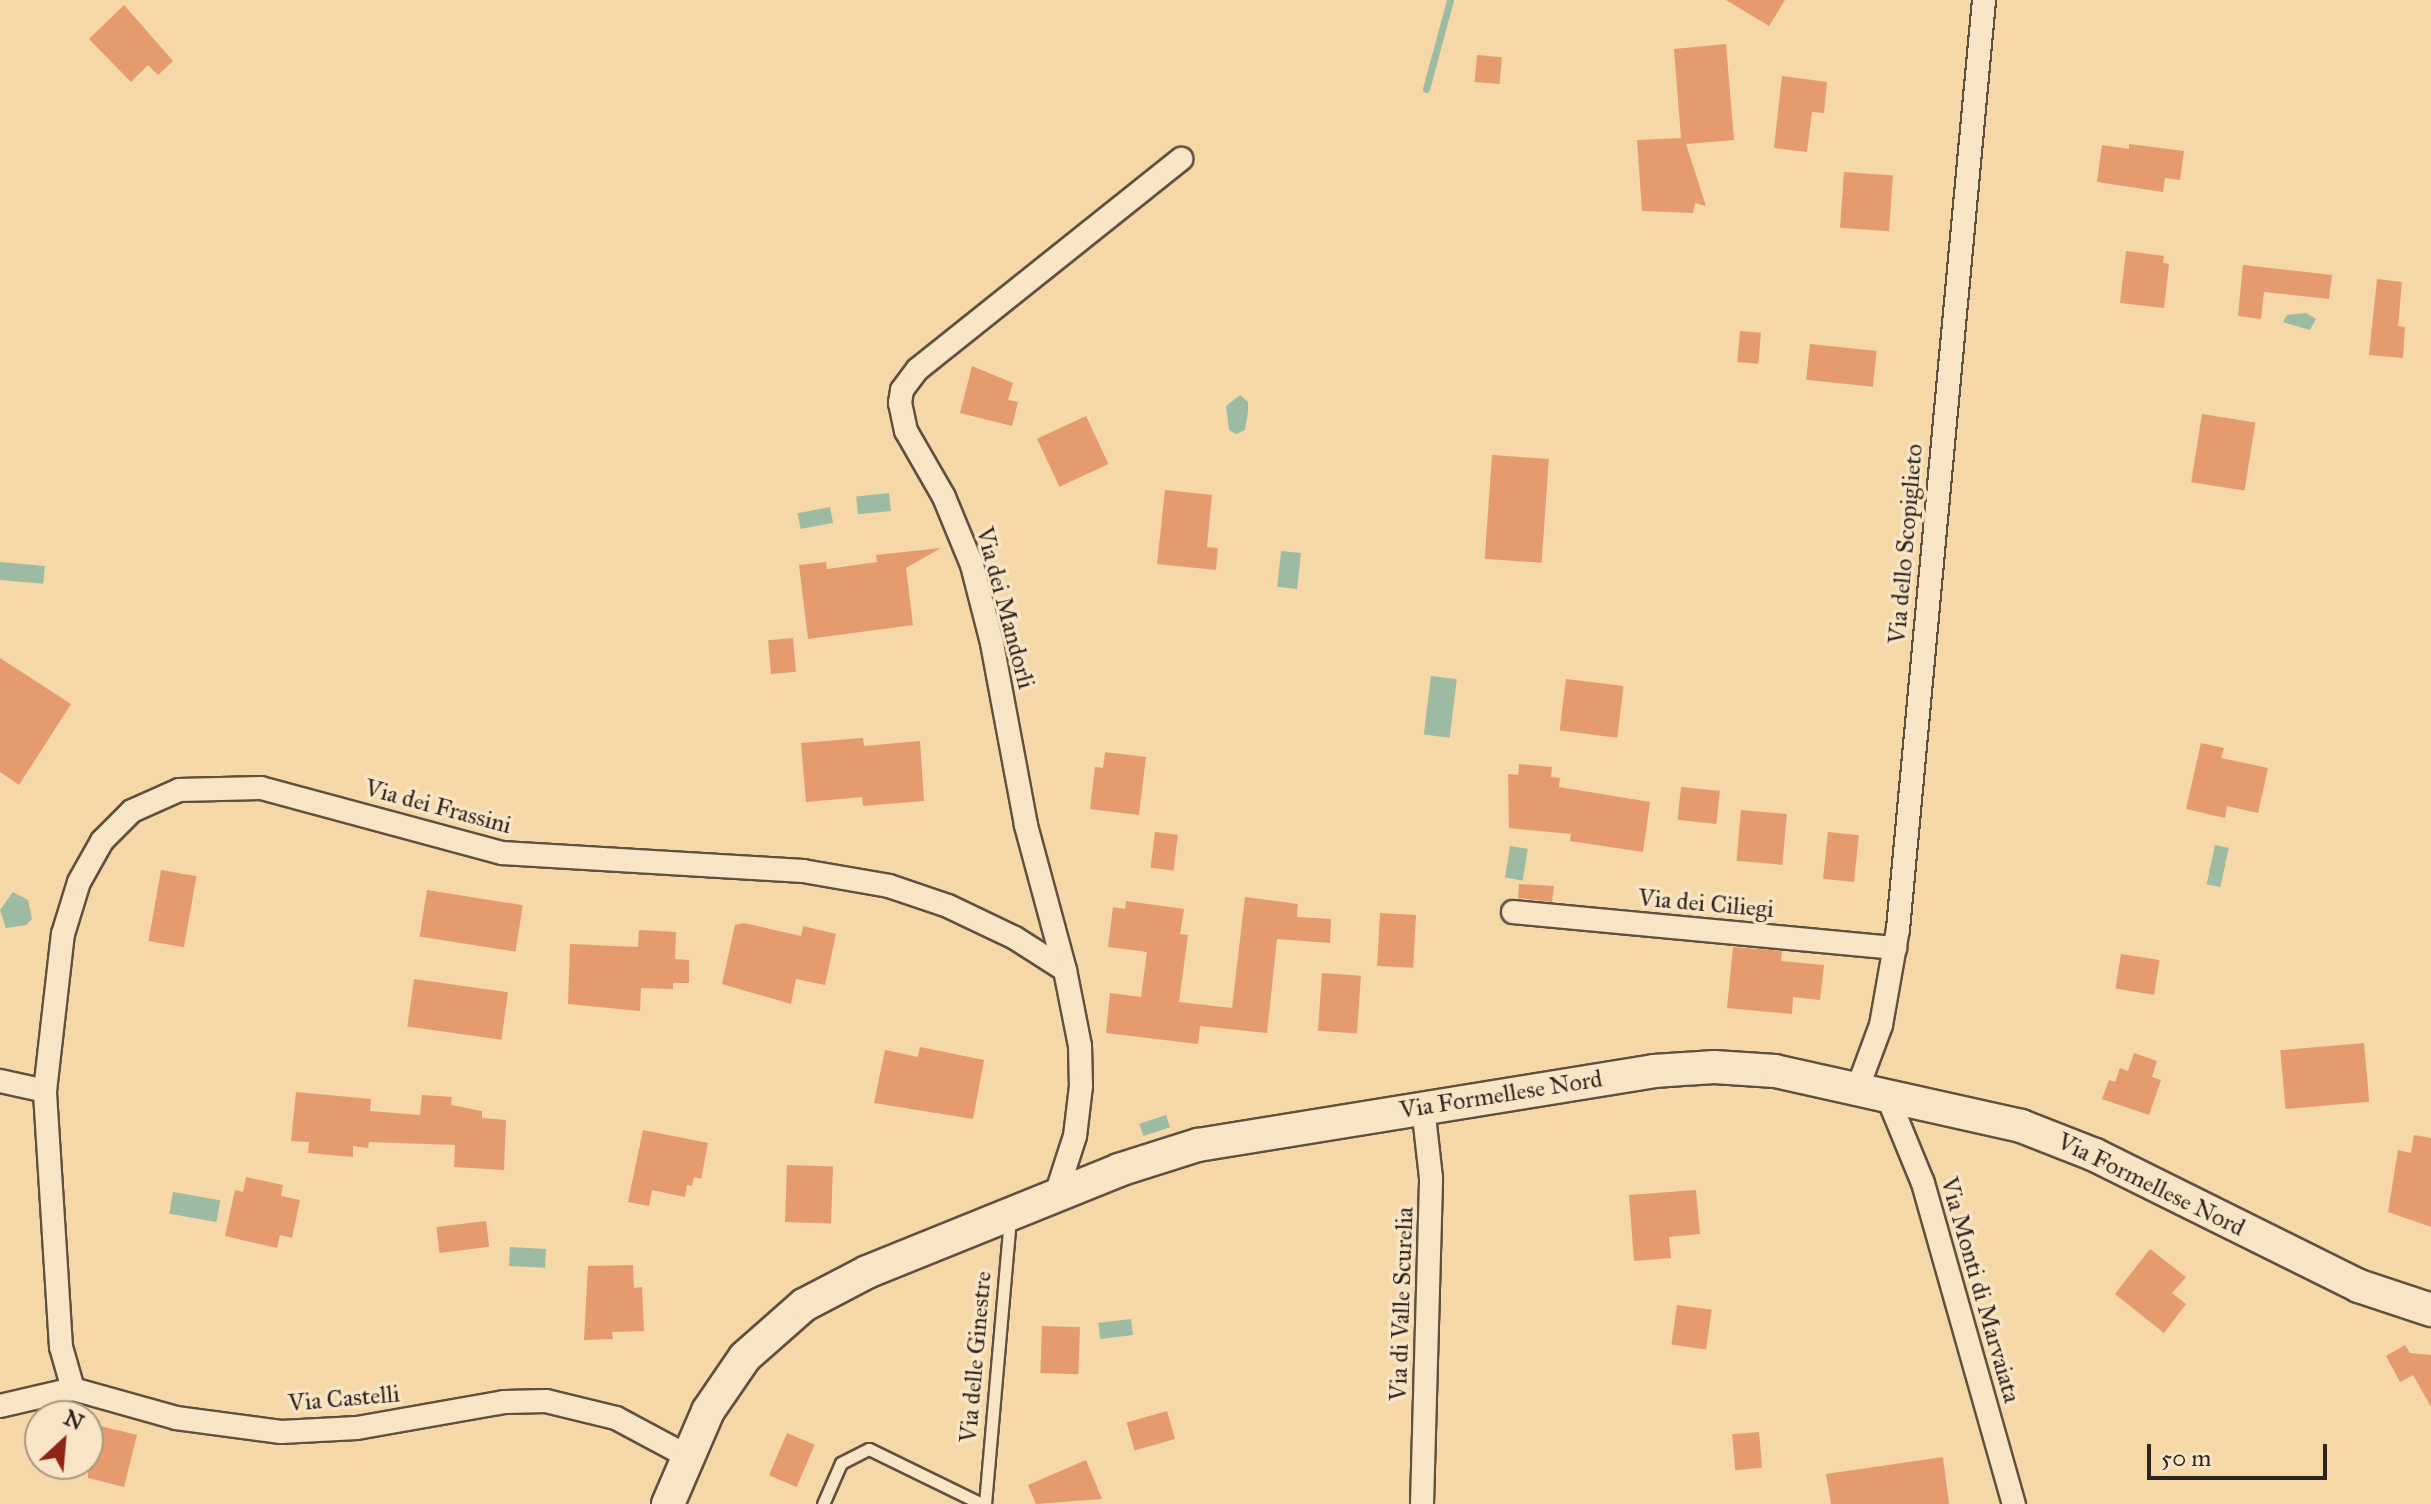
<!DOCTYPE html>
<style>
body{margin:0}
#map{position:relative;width:2431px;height:1504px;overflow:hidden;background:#f5d7a8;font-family:"IM FELL Great Primer",serif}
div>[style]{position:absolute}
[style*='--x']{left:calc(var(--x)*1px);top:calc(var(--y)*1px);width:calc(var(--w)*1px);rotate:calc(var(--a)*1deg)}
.water>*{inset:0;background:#9dbaa3;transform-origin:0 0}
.stream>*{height:7px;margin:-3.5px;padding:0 3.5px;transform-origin:3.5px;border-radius:3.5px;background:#9dbaa3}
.building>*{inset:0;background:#e59b6e;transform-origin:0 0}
.roads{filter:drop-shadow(2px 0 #605040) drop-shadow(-2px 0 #605040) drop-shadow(0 2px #605040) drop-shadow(0 -2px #605040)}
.lane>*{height:11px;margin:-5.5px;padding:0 5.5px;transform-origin:5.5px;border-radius:5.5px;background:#f8e5c6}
.street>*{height:22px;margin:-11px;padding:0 11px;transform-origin:11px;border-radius:11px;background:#f8e5c6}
.secondary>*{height:32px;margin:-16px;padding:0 16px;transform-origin:16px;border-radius:16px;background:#f8e5c6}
span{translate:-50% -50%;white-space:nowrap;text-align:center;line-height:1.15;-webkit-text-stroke:7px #f8e5c6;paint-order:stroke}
.street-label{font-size:24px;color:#2f231e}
.north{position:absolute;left:24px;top:1400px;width:80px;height:80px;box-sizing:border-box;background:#f8e5c6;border:2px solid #a89783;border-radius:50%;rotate:26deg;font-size:22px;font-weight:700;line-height:32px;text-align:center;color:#2f231e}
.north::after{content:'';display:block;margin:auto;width:28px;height:36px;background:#8f2418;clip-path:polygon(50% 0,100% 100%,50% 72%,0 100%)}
.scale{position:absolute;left:2147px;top:1444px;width:180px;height:36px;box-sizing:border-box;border:4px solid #2f231e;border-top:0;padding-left:10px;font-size:24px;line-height:28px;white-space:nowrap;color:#2f231e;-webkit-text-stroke:6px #f8e5c6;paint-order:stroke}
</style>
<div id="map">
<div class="water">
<div style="clip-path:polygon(2306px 313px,2316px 319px,2310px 330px,2283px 322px,2287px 315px)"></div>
<div style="clip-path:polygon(1240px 395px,1248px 402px,1248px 411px,1245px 430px,1236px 434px,1229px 430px,1226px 406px)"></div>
<div style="left:889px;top:493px;width:18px;height:33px;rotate:84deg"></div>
<div style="left:830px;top:507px;width:16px;height:33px;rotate:79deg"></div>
<div style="left:1281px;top:551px;width:20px;height:36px;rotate:6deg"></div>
<div style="left:0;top:562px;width:45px;height:18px;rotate:5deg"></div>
<div style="left:1431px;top:676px;width:26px;height:59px;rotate:7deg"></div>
<div style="left:2215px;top:845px;width:14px;height:40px;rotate:12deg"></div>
<div style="left:1510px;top:846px;width:18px;height:32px;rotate:9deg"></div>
<div style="clip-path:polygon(13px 892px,28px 900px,32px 919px,26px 925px,6px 928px,0 910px)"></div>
<div style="left:1166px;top:1115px;width:13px;height:28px;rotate:72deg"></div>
<div style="left:173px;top:1192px;width:48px;height:22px;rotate:10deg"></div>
<div style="left:510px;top:1247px;width:36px;height:19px;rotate:3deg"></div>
<div style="left:1131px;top:1319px;width:16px;height:33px;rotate:83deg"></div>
</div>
<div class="stream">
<div style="--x:1426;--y:89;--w:92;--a:-74.9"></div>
</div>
<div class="building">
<div style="clip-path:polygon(1726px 0,1785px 0,1769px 26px)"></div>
<div style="clip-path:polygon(124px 5px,173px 61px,158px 75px,148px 65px,131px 82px,89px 39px)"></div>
<div style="clip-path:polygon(1726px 44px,1734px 140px,1686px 144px,1706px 206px,1695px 203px,1693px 213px,1642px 211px,1637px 140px,1681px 138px,1674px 49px)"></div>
<div style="left:1477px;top:55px;width:25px;height:27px;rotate:5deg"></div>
<div style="clip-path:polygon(1782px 76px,1827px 82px,1824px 113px,1812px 112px,1807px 152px,1774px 148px)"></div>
<div style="clip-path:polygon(2129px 144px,2184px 151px,2180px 180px,2165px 178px,2163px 192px,2097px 182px,2102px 145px,2129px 149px)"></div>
<div style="left:1844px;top:172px;width:49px;height:56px;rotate:4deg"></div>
<div style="clip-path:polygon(2126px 251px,2164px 256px,2163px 263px,2169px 264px,2164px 308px,2120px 303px)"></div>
<div style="clip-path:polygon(2243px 265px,2332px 275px,2329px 299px,2264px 292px,2261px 319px,2238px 316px)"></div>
<div style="clip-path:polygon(2377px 279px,2402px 282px,2398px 326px,2405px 327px,2403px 358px,2369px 355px)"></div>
<div style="left:1740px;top:331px;width:21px;height:31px;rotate:5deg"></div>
<div style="left:1810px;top:344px;width:67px;height:36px;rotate:6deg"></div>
<div style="clip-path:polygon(972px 366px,1013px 383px,1008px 400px,1018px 402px,1012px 426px,960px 413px)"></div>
<div style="left:2202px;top:414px;width:54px;height:69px;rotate:9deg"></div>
<div style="left:1086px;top:416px;width:53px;height:54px;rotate:65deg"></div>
<div style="left:1492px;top:455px;width:57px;height:104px;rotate:4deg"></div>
<div style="clip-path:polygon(1165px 490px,1212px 495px,1207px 547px,1218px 548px,1216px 570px,1157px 564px)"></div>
<div style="clip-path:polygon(941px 548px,906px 568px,913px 625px,808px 639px,799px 565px,826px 562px,827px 569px,877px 562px,876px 555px)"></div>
<div style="left:793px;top:638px;width:34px;height:25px;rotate:85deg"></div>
<div style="clip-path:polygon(0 658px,71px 704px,19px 785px,0 772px)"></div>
<div style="left:1566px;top:679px;width:58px;height:52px;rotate:7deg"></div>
<div style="clip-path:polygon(863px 738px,864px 746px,920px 741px,924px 801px,863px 806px,862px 797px,806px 802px,801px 743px)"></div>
<div style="clip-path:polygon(2201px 743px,2224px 748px,2221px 758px,2268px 768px,2258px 813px,2227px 806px,2225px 818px,2186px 809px)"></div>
<div style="clip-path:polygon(1105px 752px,1146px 757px,1139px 815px,1090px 809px,1095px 767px,1103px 768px)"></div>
<div style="clip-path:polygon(1519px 764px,1552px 767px,1551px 777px,1560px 778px,1559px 787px,1650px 802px,1643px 852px,1570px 841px,1571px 834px,1509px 828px,1508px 774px,1518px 775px)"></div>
<div style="left:1681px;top:787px;width:39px;height:33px;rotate:6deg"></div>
<div style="left:1741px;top:810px;width:46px;height:51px;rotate:5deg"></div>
<div style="left:1155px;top:832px;width:23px;height:36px;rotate:7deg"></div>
<div style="left:1828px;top:832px;width:31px;height:47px;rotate:6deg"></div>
<div style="left:161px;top:870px;width:36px;height:72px;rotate:10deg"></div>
<div style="clip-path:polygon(1519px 884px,1554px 886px,1552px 902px,1518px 898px)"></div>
<div style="left:427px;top:890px;width:97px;height:47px;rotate:9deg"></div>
<div style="clip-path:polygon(1245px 897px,1298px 904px,1297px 917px,1331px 919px,1330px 943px,1277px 939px,1267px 1033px,1200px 1026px,1198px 1044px,1106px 1033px,1110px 993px,1141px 997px,1147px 952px,1108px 947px,1113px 907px,1125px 909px,1126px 901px,1184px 909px,1180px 934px,1188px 935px,1179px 1002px,1232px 1008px)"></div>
<div style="left:1380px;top:913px;width:36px;height:53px;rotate:3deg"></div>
<div style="clip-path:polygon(744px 923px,801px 936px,803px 926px,836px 934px,825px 985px,796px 979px,791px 1004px,722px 984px,735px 925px)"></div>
<div style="clip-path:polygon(639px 930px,676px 932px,675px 959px,689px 960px,689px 983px,673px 983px,673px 989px,641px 988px,640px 1011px,568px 1004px,570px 944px,638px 947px)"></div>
<div style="clip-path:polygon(1733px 947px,1782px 951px,1781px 961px,1824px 965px,1820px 1000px,1793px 997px,1792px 1014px,1727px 1008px)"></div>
<div style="left:2121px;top:954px;width:39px;height:35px;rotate:9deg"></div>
<div style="left:1322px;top:973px;width:39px;height:58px;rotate:4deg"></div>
<div style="left:414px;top:979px;width:95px;height:48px;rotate:8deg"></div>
<div style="left:2364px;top:1043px;width:59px;height:84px;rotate:85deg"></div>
<div style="clip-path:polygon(920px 1047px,984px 1060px,973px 1119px,874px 1103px,885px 1050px,918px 1057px)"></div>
<div style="clip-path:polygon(2134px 1053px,2157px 1061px,2152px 1077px,2161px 1080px,2149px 1115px,2102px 1099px,2109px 1080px,2115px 1082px,2120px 1068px,2128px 1071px)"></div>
<div style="clip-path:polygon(296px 1092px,371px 1099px,370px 1111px,420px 1115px,422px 1095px,452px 1097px,451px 1105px,482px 1111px,482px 1118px,506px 1120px,504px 1170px,454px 1167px,455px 1145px,369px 1142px,368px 1148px,353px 1146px,353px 1157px,308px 1153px,309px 1142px,291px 1141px)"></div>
<div style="clip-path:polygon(643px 1130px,708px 1143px,701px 1179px,694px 1177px,692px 1186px,687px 1185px,685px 1197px,652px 1190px,649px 1206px,628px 1202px)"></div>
<div style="clip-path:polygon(2414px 1135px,2431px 1138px,2431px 1227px,2388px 1212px,2398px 1150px,2411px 1153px)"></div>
<div style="left:787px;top:1165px;width:46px;height:57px;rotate:2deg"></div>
<div style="clip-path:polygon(246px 1177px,283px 1185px,281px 1196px,300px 1200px,292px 1238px,280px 1235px,277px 1248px,225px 1236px,235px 1190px,243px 1192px)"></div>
<div style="clip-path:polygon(1696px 1190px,1700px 1234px,1669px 1237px,1671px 1258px,1634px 1261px,1629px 1195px)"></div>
<div style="left:486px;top:1221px;width:26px;height:50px;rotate:83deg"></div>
<div style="clip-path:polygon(2150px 1249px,2186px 1277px,2172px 1293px,2186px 1304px,2164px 1333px,2115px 1294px)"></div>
<div style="clip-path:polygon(633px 1265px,634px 1288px,642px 1287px,644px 1331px,612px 1332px,613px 1339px,584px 1340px,588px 1266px)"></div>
<div style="left:1677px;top:1305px;width:35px;height:40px;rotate:8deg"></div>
<div style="left:1042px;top:1326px;width:38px;height:47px;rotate:2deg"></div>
<div style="clip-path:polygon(2405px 1345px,2410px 1353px,2431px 1355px,2431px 1407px,2413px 1375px,2400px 1382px,2386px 1356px)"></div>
<div style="left:1167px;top:1411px;width:29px;height:42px;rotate:74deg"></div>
<div style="clip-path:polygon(88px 1423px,137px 1435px,124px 1487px,88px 1478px)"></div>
<div style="left:1759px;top:1432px;width:36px;height:27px;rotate:85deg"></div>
<div style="left:787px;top:1433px;width:30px;height:46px;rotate:23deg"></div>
<div style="clip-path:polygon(1943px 1457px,1949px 1504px,1831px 1504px,1826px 1474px)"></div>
<div style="clip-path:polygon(1086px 1460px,1102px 1499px,1036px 1504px,1028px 1485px)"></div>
</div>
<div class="roads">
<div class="lane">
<div style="--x:823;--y:1504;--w:45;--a:-66.3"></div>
<div style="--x:841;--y:1463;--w:31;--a:-27"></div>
<div style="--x:869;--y:1449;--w:126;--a:26"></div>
<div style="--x:985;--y:1504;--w:286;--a:-85"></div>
</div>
<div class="street">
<div style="--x:1513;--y:912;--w:384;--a:5.4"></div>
<div style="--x:1065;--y:970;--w:150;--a:-105.1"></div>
<div style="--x:1026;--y:825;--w:185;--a:-100.6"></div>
<div style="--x:992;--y:643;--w:81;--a:-104.4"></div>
<div style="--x:972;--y:565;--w:74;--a:-112.4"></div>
<div style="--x:944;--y:497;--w:76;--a:-119.9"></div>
<div style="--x:906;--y:431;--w:29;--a:-102"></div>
<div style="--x:900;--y:403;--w:13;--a:-81"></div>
<div style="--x:902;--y:390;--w:26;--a:-53"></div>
<div style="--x:918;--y:369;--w:337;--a:-38.6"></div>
<div style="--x:0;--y:1081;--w:46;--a:12.5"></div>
<div style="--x:1858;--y:1087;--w:66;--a:-69.6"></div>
<div style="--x:1881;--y:1025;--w:97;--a:-80"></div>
<div style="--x:1898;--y:929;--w:933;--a:-84.71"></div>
<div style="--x:1886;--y:1093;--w:97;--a:67.7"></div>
<div style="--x:1923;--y:1183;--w:334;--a:74.2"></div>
<div style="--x:73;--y:1389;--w:44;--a:-105.9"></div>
<div style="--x:61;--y:1347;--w:256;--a:-93.6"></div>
<div style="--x:45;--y:1091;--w:158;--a:-83.5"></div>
<div style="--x:63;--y:934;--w:54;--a:-72.9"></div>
<div style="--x:79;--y:882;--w:47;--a:-60.7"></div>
<div style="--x:102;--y:841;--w:42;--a:-45"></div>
<div style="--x:132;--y:811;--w:51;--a:-24.1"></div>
<div style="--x:179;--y:790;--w:82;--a:-1.4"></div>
<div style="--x:261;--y:788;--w:250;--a:15.1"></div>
<div style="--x:502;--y:853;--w:302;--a:3.4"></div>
<div style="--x:803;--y:871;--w:87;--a:9.9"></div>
<div style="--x:889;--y:886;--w:62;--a:18.7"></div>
<div style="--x:948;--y:906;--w:74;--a:25.5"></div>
<div style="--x:1015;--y:938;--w:59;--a:32.6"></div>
<div style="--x:1065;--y:970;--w:77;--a:78.8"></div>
<div style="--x:1080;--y:1046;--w:40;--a:88.6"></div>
<div style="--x:1081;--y:1086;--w:50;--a:96.8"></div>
<div style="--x:1075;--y:1136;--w:62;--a:107.9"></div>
<div style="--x:0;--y:1406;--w:75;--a:-13.1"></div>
<div style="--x:73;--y:1389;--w:107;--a:15.7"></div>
<div style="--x:176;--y:1418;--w:106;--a:7.6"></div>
<div style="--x:281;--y:1432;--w:76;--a:-3"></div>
<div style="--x:357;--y:1428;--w:150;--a:-10"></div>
<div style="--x:505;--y:1402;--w:41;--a:-1.4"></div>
<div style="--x:546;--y:1401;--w:72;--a:13.7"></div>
<div style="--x:616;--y:1418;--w:81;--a:28.2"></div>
<div style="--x:1422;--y:1504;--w:326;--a:-88.4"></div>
<div style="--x:1431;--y:1178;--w:71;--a:-96.4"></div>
</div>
<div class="secondary">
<div style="--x:668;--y:1504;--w:101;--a:-66.7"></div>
<div style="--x:708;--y:1411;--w:65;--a:-55.6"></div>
<div style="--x:745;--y:1357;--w:79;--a:-41.4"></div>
<div style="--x:804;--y:1305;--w:71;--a:-27.6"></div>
<div style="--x:867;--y:1272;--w:272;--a:-22"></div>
<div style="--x:1119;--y:1170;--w:83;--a:-17.6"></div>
<div style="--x:1198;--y:1145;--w:462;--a:-9.2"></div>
<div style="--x:1654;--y:1071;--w:60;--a:-3.8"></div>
<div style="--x:1714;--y:1067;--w:61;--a:3.8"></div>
<div style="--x:1775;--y:1071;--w:252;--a:12.6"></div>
<div style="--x:2021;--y:1126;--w:79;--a:21.4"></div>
<div style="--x:2095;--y:1155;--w:295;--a:26.4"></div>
<div style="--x:2359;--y:1286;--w:76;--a:18.4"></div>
</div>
</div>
<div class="street-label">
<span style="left:1906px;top:544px;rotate:-85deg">Via dello Scopiglieto</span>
<span style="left:1005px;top:608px;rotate:75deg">Via dei Mandorli</span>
<span style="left:438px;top:807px;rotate:15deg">Via dei Frassini</span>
<span style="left:1706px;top:904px;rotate:5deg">Via dei Ciliegi</span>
<span style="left:1501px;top:1095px;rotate:-9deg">Via Formellese Nord</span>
<span style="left:2151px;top:1185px;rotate:26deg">Via Formellese Nord</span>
<span style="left:1980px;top:1290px;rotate:74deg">Via Monti di Marvaiata</span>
<span style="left:1402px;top:1304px;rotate:-88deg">Via di Valle Scurelia</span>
<span style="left:976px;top:1357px;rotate:-85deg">Via delle Ginestre</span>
<span style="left:344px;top:1399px;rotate:-5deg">Via Castelli</span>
</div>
<div class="north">N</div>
<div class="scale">50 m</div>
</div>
